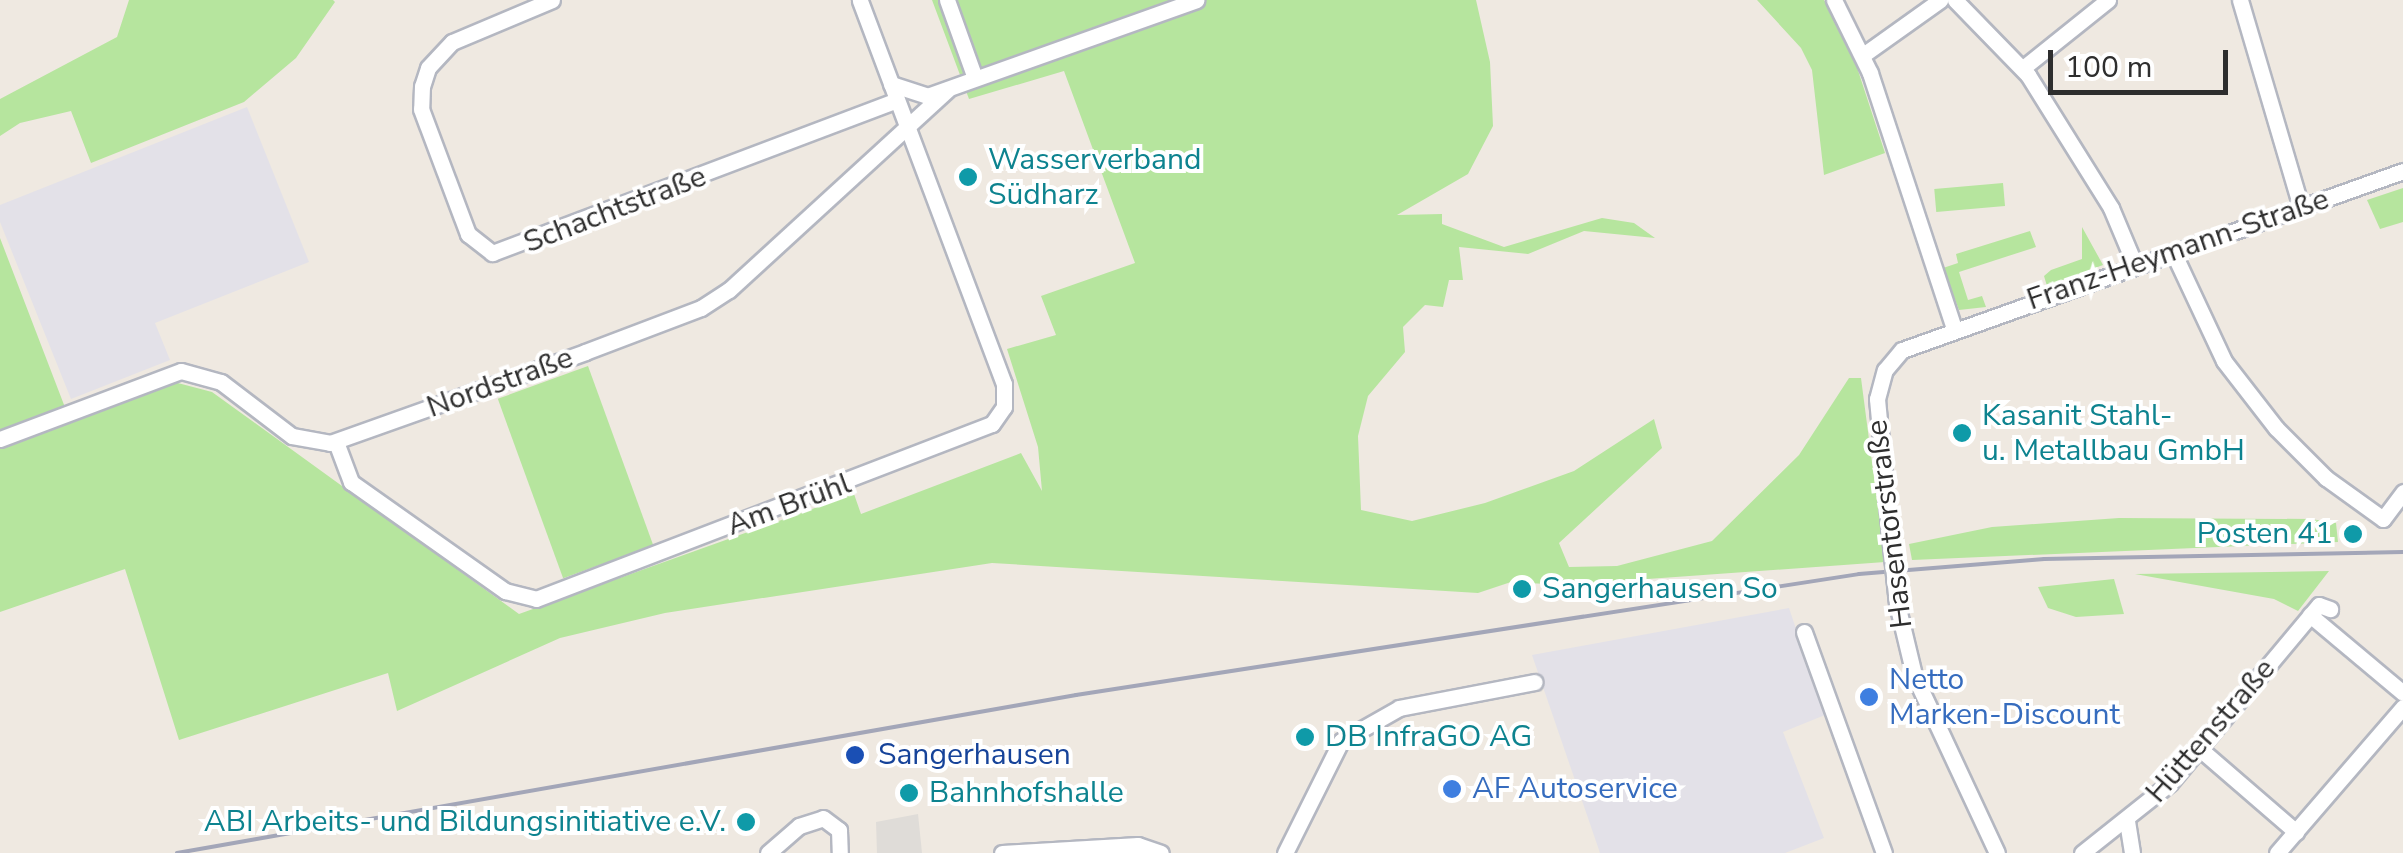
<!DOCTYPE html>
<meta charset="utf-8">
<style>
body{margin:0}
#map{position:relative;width:2403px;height:853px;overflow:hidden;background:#efe9e1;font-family:"Nunito Sans",sans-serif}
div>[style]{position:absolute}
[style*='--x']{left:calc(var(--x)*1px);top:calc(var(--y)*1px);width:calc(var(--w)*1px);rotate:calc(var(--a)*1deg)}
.industrial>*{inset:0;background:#e3e1e8}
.green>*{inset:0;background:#b6e59e;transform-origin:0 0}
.plaza>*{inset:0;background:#dfdcd8}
.roads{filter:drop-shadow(2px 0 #b4b7c1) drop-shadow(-2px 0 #b4b7c1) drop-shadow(0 2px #b4b7c1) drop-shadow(0 -2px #b4b7c1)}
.minor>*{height:15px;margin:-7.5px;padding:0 7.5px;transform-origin:7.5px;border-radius:7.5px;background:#fff}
.rail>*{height:4px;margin:-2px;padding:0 2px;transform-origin:2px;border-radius:2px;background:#a3a6b8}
.bridges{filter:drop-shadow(2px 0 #b4b7c1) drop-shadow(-2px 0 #b4b7c1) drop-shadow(0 2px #b4b7c1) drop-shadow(0 -2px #b4b7c1)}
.minor-bridge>*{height:15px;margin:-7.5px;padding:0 7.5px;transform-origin:7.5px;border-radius:7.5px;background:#fff}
.dots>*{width:28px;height:28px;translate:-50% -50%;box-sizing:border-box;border:5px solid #fff;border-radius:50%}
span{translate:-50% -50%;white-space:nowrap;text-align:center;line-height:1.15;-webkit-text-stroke:8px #fff;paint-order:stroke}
.culture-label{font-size:30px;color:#0d838f}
.left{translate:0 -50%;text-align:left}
.right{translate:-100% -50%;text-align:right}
.street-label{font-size:30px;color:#2e2e2e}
.shop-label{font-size:30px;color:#366cbe}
.transit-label{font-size:30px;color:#164399}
.scale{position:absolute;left:2048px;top:50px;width:180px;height:45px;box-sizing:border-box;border:5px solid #2e2e2e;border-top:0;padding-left:12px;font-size:30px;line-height:35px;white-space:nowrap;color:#2e2e2e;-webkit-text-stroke:8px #fff;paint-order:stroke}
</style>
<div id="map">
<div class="industrial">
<div style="clip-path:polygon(247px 107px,309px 262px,155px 323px,170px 360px,71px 399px,0 222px,0 205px)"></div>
<div style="clip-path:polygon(1789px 608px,1825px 715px,1783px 732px,1824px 838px,1785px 853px,1600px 853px,1532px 655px)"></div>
</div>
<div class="green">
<div style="clip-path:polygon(129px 0,333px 0,335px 2px,296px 58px,244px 102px,91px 163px,71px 111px,20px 123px,0 136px,0 99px,117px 37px)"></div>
<div style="clip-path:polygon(932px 0,1476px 0,1490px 62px,1493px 126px,1468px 174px,1397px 215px,1442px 214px,1442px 224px,1504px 247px,1602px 218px,1634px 223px,1655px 238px,1584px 231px,1528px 254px,1459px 247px,1463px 280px,1449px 280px,1443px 307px,1425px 305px,1403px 327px,1405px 352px,1368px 396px,1358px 436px,1361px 510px,1412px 521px,1485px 503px,1574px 471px,1654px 419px,1662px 448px,1559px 543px,1569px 567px,1617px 566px,1712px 541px,1799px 455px,1849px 378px,1861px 378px,1885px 562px,1564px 585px,1511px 582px,1478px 593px,992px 563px,665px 613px,560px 638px,397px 711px,388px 673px,179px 740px,125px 569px,0 612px,0 238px,71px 423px,174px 382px,212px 392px,519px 614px,854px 494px,861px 514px,1021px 453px,1042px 491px,1038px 447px,1007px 349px,1056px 335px,1041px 296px,1135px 263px,1064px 71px,969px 99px)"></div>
<div style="clip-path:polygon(1757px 0,1824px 0,1850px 46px,1885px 153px,1824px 175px,1812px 70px,1801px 48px)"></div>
<div style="left:2003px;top:183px;width:23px;height:69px;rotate:85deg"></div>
<div style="clip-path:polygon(2403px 188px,2403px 222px,2380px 229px,2367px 200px)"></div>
<div style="clip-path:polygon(2082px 227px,2103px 265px,2047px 286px,2044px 276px,2051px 270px,2082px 259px)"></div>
<div style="clip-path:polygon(2030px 231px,2036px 247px,1959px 272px,1968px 300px,1982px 296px,1986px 307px,1959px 310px,1943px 268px,1958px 263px,1956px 254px)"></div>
<div style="left:588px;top:366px;width:191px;height:96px;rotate:70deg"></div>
<div style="clip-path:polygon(2119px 518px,2311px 519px,2336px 523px,2338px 542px,1912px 560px,1909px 544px,1992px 527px)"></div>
<div style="clip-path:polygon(2329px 571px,2298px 611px,2274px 599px,2135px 574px)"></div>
<div style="clip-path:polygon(2114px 579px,2124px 614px,2076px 617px,2048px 608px,2038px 587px)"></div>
</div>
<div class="plaza">
<div style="clip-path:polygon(918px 814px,922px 853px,877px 853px,876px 822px)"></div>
</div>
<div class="roads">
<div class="minor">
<div style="--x:552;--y:0;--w:108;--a:157.2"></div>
<div style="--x:452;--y:42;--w:35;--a:133"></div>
<div style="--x:428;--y:68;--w:19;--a:108"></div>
<div style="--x:422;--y:86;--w:23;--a:92"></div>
<div style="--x:421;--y:109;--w:134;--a:69.4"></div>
<div style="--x:468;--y:234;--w:31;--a:38"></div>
<div style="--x:492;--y:253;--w:432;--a:-20.7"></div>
<div style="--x:947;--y:0;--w:83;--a:70.3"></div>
<div style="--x:1834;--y:0;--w:81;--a:63.7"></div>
<div style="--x:1870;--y:73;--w:269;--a:71.8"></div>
<div style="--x:1955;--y:0;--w:105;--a:45.8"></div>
<div style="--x:2028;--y:75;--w:157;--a:58"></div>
<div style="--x:2111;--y:208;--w:62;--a:67.2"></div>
<div style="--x:2240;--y:0;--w:216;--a:73.6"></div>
<div style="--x:1863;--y:55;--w:95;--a:-35.5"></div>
<div style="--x:2023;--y:68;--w:109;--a:-38.7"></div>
<div style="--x:891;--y:84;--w:38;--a:18"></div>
<div style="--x:927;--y:96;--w:286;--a:-19.6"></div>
<div style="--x:2173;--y:252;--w:120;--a:64.9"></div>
<div style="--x:2224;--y:361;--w:85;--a:52.2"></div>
<div style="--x:2276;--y:428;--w:71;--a:45"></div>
<div style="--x:2326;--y:478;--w:70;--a:35.7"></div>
<div style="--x:2383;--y:519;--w:34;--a:-53"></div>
<div style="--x:0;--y:439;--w:193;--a:-20.6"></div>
<div style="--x:181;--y:371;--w:41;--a:15.4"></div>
<div style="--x:221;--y:382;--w:89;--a:37.3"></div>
<div style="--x:292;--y:436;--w:39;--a:10"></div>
<div style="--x:330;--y:443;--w:271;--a:-19.6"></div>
<div style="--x:585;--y:352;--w:124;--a:-20.8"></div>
<div style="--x:701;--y:308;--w:33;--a:-33"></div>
<div style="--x:729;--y:290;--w:296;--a:-42.5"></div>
<div style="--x:336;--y:442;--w:43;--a:69.4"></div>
<div style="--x:351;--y:482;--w:189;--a:35.3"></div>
<div style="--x:505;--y:591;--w:32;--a:14"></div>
<div style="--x:536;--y:599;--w:488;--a:-21"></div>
<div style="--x:992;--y:424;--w:21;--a:-55"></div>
<div style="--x:1004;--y:407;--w:23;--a:-90"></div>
<div style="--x:1004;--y:384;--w:410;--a:-110.6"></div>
<div style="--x:1891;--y:547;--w:149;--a:-95.4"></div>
<div style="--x:1877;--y:399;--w:30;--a:-75"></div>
<div style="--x:1885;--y:370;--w:26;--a:-50"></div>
<div style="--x:1902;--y:350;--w:532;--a:-19.66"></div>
<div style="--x:1897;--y:604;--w:73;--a:76.5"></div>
<div style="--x:1914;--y:675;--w:196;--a:65"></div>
<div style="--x:2310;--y:615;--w:121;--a:40"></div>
<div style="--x:1804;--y:632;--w:235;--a:70.1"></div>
<div style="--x:2200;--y:749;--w:127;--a:40.8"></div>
<div style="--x:2127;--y:821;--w:32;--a:81"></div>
<div style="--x:768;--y:853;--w:41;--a:-41.1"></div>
<div style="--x:799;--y:826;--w:25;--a:-18"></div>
<div style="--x:823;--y:818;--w:20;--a:37"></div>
<div style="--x:839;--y:830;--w:23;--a:88"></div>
<div style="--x:1002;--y:853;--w:136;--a:-3.4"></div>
<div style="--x:1138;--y:845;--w:24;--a:19"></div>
<div style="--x:1285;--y:853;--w:125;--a:-63.4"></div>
<div style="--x:1341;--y:741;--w:67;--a:-29.6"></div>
<div style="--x:1399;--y:708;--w:138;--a:-10.8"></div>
<div style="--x:2082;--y:853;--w:112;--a:-38.5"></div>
<div style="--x:2170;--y:783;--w:232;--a:-50.1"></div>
<div style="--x:2319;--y:605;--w:12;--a:20"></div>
<div style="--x:2277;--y:853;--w:193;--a:-49.2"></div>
</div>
</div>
<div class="rail">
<div style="--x:177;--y:853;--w:913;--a:-9.97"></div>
<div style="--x:1076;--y:695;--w:792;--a:-8.78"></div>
<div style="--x:1859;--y:574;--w:186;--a:-4.6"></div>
<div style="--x:2044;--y:559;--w:359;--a:-1.1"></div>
</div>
<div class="bridges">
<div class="minor-bridge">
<div style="--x:1891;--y:547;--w:57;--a:84"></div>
</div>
</div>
<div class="dots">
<div style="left:968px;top:177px;background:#0f9aa8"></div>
<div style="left:1962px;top:433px;background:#0f9aa8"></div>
<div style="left:2353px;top:534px;background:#0f9aa8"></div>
<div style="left:1522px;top:589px;background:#0f9aa8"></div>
<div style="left:1869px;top:697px;background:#3f7fe0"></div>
<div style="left:1305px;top:737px;background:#0f9aa8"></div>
<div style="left:855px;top:755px;background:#1a4fb4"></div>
<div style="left:1452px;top:789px;background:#3f7fe0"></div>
<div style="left:909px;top:793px;background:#0f9aa8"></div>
<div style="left:746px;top:822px;background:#0f9aa8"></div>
</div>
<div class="culture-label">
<span class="left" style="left:988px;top:177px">Wasserverband<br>Südharz</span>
<span class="left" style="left:1982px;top:433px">Kasanit Stahl-<br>u. Metallbau GmbH</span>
<span class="right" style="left:2333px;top:534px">Posten 41</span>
<span class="left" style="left:1542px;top:589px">Sangerhausen So</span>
<span class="left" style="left:1325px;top:737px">DB InfraGO AG</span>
<span class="left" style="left:929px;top:793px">Bahnhofshalle</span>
<span class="right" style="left:726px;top:822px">ABI Arbeits- und Bildungsinitiative e.V.</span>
</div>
<div class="street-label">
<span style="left:615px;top:210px;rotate:-21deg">Schachtstraße</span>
<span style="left:2178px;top:250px;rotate:-19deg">Franz-Heymann-Straße</span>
<span style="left:500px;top:383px;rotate:-20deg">Nordstraße</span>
<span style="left:789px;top:505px;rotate:-20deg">Am Brühl</span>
<span style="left:1890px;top:524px;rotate:-97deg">Hasentorstraße</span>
<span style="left:2211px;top:731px;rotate:-49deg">Hüttenstraße</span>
</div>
<div class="shop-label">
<span class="left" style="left:1889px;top:697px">Netto<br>Marken-Discount</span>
<span class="left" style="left:1472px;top:789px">AF Autoservice</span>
</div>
<div class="transit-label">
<span class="left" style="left:878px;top:755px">Sangerhausen</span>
</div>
<div class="scale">100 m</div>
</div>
